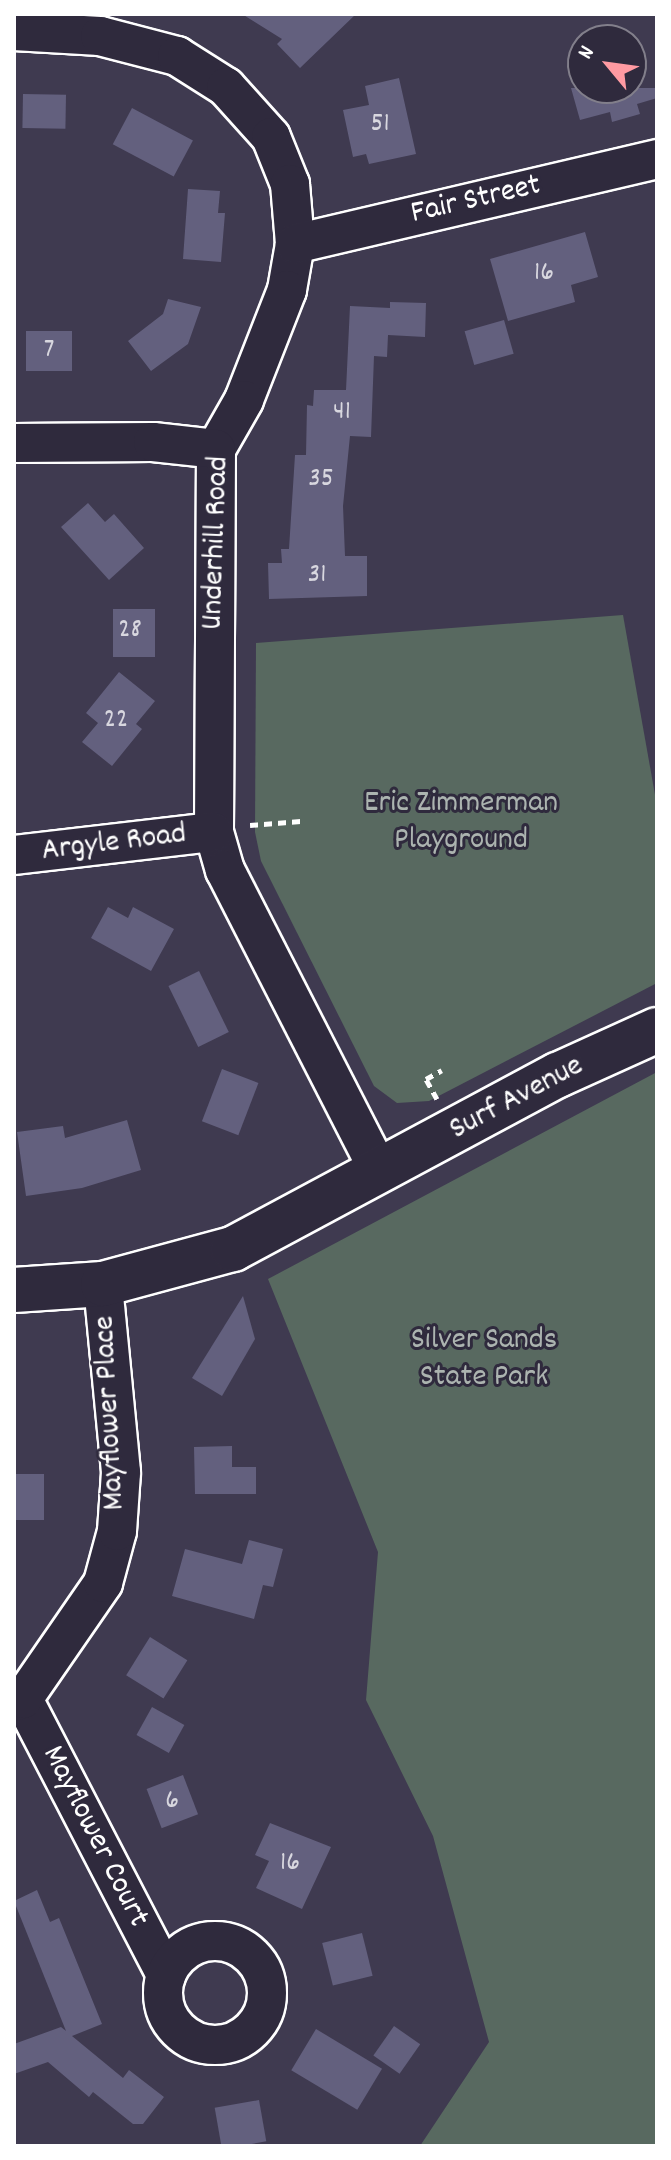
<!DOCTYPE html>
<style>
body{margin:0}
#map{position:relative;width:671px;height:2160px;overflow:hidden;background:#3f3a50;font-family:Dekko,sans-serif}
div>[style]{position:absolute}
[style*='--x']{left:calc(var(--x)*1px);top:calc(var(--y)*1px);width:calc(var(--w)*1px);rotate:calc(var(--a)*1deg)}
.green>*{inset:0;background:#586960}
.building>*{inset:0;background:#63607e;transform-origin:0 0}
.path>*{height:5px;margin-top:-2.5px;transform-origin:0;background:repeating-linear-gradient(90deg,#fff 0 8px,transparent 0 14px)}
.roads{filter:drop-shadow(2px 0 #fff) drop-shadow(-2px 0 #fff) drop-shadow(0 2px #fff) drop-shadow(0 -2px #fff)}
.street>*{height:38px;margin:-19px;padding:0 19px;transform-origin:19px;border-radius:19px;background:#2f2a3d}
.street>.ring{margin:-19px;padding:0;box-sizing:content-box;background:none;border:38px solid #2f2a3d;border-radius:50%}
.secondary>*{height:44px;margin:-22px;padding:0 22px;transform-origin:22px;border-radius:22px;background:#2f2a3d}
span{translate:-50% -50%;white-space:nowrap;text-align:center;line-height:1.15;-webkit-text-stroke:6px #2f2a3d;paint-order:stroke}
.number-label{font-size:28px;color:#d8d7df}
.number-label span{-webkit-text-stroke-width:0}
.street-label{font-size:32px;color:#fff}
.park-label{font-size:32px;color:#acb4b0}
.frame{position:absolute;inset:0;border:16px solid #fff;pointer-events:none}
.north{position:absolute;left:567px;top:24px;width:80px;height:80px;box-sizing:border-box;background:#2f2a3d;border:2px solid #827f8b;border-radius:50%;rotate:299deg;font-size:22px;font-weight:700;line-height:32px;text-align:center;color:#fff}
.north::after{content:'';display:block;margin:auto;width:28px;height:36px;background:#ff9aa2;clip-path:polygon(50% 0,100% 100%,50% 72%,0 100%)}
</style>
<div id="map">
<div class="green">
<div style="clip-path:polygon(623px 615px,657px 806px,657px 983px,429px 1101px,397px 1103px,374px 1086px,261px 861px,255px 832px,256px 643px)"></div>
<div style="clip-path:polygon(657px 1072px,657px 2146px,420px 2146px,489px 2042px,433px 1836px,366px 1700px,378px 1552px,268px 1279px)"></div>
</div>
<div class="building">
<div style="clip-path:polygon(242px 14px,356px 14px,300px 68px,277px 44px,282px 39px)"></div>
<div style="clip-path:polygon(399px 78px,416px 154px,369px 164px,366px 154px,353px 157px,343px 110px,369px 105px,365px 86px)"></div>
<div style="clip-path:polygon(571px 88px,657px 88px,657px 98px,637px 104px,640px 114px,612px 122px,610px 112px,580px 120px)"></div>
<div style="left:23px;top:94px;width:43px;height:34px;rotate:1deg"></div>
<div style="left:132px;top:108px;width:69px;height:41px;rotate:28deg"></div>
<div style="clip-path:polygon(188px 189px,220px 191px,218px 213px,225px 213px,221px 262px,183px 259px)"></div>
<div style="clip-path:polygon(585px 232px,598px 277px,571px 285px,575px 302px,508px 321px,490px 259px)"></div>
<div style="clip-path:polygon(168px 299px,201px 307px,188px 344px,151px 371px,128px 341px,163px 314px)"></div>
<div style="clip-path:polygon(390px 302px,426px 303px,425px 337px,388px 335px,387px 357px,374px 356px,371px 437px,350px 436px,343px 506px,345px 556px,367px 556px,367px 596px,269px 599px,268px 563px,282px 563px,281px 549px,289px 549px,295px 455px,306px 455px,307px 405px,313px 406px,314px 390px,346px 390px,350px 306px,390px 308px)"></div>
<div style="left:504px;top:320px;width:35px;height:41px;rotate:74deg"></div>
<div style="left:26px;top:331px;width:46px;height:40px"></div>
<div style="clip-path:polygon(88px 503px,105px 522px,114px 514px,144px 548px,109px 580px,61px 527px)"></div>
<div style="left:113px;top:609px;width:42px;height:48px"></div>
<div style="clip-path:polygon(119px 672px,155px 701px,136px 724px,142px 729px,112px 766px,82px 742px,98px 723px,86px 713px)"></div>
<div style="clip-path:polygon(108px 907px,128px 918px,133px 907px,174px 929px,151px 971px,91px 938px)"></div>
<div style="left:199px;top:971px;width:68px;height:34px;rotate:64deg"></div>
<div style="left:222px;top:1069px;width:39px;height:56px;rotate:21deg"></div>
<div style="clip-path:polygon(127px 1120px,141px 1170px,82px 1188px,26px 1196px,17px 1132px,63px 1126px,65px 1138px)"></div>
<div style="clip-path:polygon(243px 1296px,255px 1339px,222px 1396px,192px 1378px)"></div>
<div style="clip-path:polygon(232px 1446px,232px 1467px,256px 1467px,256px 1494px,195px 1494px,194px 1447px)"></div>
<div style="left:14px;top:1474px;width:30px;height:46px"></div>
<div style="clip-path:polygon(249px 1540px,283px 1549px,273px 1587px,263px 1585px,254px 1619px,172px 1596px,185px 1549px,242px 1564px)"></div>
<div style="left:150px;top:1637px;width:44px;height:45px;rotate:32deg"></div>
<div style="left:152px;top:1707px;width:37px;height:32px;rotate:29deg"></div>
<div style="left:183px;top:1775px;width:42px;height:39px;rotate:69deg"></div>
<div style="clip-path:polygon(270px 1823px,331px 1847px,302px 1909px,256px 1888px,269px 1861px,255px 1855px)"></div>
<div style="clip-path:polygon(37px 1890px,50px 1922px,59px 1918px,102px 2024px,72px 2036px,123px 2078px,129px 2070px,164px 2097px,143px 2124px,133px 2124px,93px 2092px,89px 2097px,48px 2062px,14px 2074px,14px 2044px,61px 2027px,66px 2031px,14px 1901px)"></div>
<div style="left:362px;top:1933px;width:44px;height:41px;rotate:76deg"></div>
<div style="left:394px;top:2026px;width:32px;height:36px;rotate:35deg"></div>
<div style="left:316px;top:2029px;width:77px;height:48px;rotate:31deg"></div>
<div style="left:259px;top:2100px;width:42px;height:45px;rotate:80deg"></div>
</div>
<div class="path">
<div style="--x:250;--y:825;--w:51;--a:-4.5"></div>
<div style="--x:437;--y:1099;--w:23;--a:-119"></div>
<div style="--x:426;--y:1079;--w:18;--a:-29"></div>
</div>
<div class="roads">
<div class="street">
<div style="--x:14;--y:31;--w:86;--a:3.3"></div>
<div style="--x:100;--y:36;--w:80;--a:14.6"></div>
<div style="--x:177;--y:56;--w:58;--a:32.3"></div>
<div style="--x:226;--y:87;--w:67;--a:48"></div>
<div style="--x:271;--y:137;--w:51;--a:68"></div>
<div style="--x:290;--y:184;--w:60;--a:85.2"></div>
<div style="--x:295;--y:244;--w:47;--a:99.9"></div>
<div style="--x:287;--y:290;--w:118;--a:111.4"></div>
<div style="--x:244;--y:400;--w:56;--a:119.7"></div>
<div style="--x:216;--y:449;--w:383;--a:90.3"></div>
<div style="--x:214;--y:832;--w:40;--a:74"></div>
<div style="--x:225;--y:870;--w:340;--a:62.9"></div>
<div style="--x:295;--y:244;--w:372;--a:-13.2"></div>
<div style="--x:14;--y:443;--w:139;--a:-0.4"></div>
<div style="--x:153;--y:442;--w:63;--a:6.3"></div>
<div style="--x:14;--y:855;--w:201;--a:-6.6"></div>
<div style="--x:23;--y:1699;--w:311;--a:62.6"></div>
<div style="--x:14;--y:1702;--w:9;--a:-18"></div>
<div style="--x:23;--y:1699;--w:141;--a:-55.4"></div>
<div style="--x:103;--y:1583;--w:54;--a:-74.9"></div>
<div style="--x:117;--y:1531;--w:59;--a:-86.1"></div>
<div style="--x:121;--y:1472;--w:189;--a:-95.5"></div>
<div class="ring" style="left:163px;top:1941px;width:66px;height:66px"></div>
</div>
<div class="secondary">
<div style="--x:14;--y:1290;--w:89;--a:-3.9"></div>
<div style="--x:103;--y:1284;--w:135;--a:-15.1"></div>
<div style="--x:233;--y:1249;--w:369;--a:-28.2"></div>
<div style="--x:558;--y:1075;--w:109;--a:-24.4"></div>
</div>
</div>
<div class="number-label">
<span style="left:380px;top:125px">51</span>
<span style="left:544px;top:274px">16</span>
<span style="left:49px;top:351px">7</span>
<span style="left:342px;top:413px">41</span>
<span style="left:321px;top:480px">35</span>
<span style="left:317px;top:576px">31</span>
<span style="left:130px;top:631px">28</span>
<span style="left:116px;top:721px">22</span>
<span style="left:172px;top:1802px">6</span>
<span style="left:290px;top:1864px">16</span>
</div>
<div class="street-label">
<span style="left:476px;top:201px;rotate:-13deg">Fair Street</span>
<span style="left:217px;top:543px;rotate:-88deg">Underhill Road</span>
<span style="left:114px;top:844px;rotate:-7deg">Argyle Road</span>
<span style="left:517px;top:1099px;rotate:-28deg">Surf Avenue</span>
<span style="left:111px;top:1413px;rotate:-93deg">Mayflower Place</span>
<span style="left:94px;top:1837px;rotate:63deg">Mayflower Court</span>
</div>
<div class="park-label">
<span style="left:461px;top:823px">Eric Zimmerman<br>Playground</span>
<span style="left:484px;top:1360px">Silver Sands<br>State Park</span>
</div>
<div class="frame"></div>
<div class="north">N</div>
</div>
